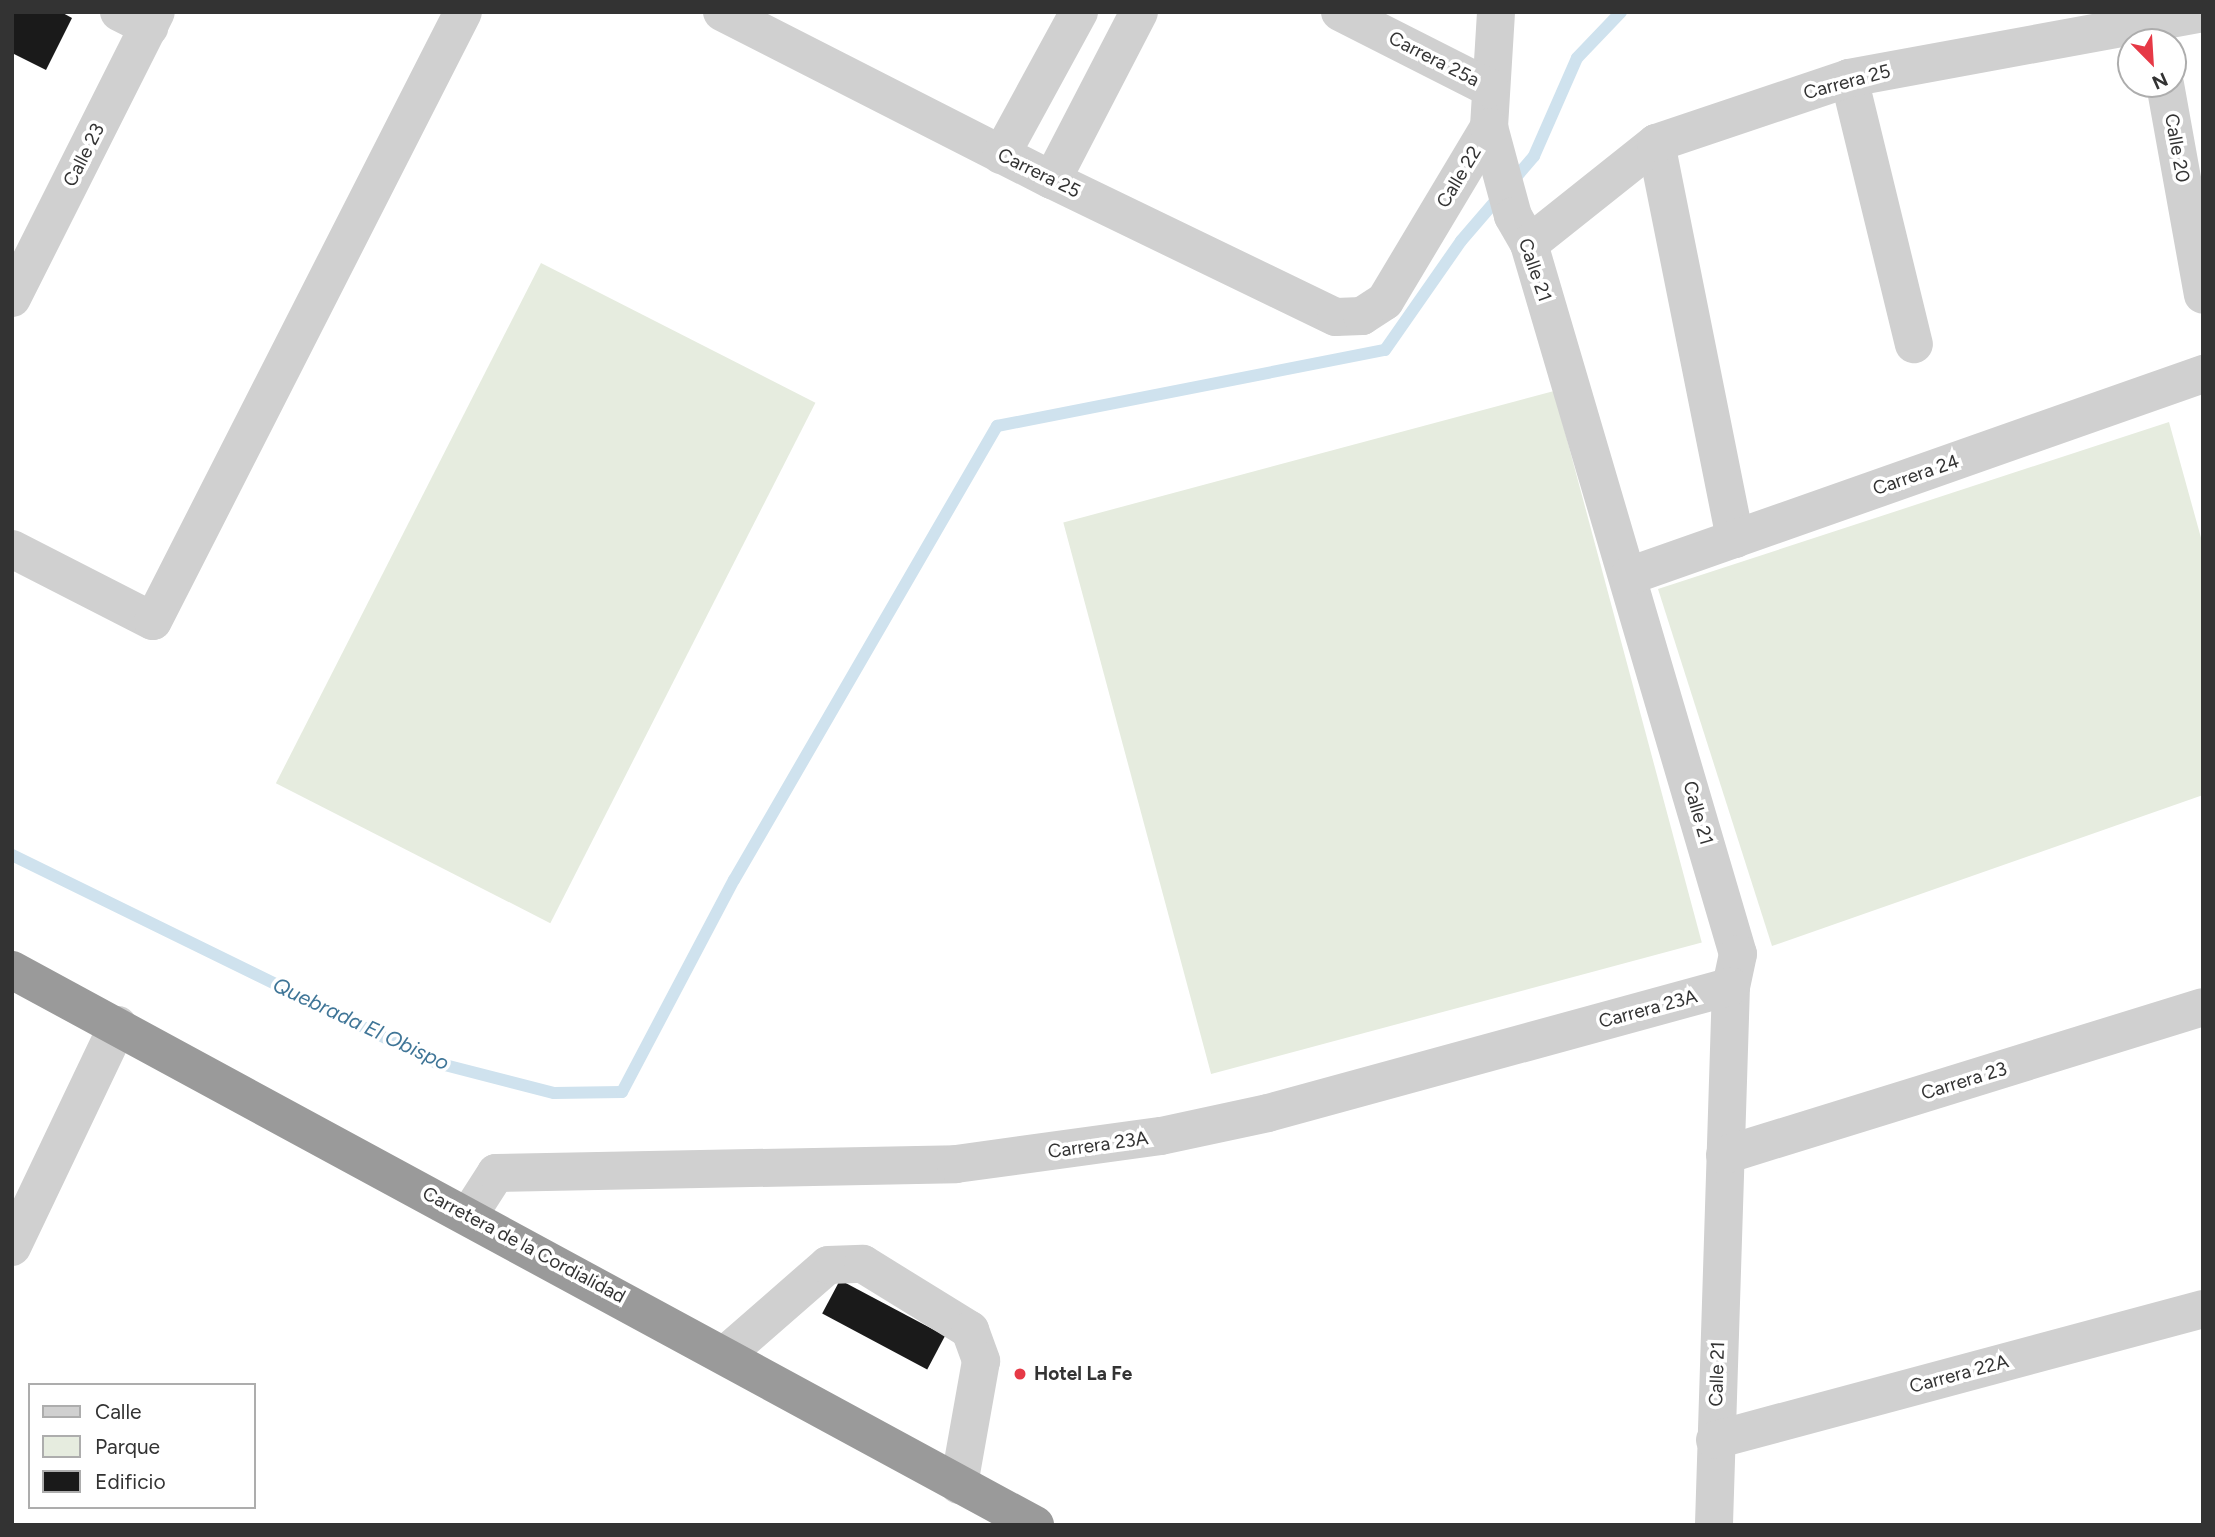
<!DOCTYPE html>
<style>
body{margin:0}
#map{position:relative;width:2215px;height:1537px;overflow:hidden;background:#fff;font-family:Figtree,sans-serif}
div>[style]{position:absolute}
[style*='--x']{left:calc(var(--x)*1px);top:calc(var(--y)*1px);width:calc(var(--w)*1px);rotate:calc(var(--a)*1deg)}
.green>*{inset:0;background:#e6ecdf;transform-origin:0 0}
.stream>*{height:12px;margin:-6px;padding:0 6px;transform-origin:6px;border-radius:6px;background:#cfe2ee}
.building>*{inset:0;background:#1a1a1a;transform-origin:0 0}
.minor>*{height:38px;margin:-19px;padding:0 19px;transform-origin:19px;border-radius:19px;background:#d0d0d0}
.highway>*{height:38px;margin:-19px;padding:0 19px;transform-origin:19px;border-radius:19px;background:#9a9a9a}
.dots>*{width:19px;height:19px;translate:-50% -50%;box-sizing:border-box;border:4px solid #fff;border-radius:50%}
span{translate:-50% -50%;white-space:nowrap;text-align:center;line-height:1.15;-webkit-text-stroke:7px #fff;paint-order:stroke}
.street-label{font-size:19px;color:#333}
.poi-label{font-size:19px;color:#333;font-weight:700}
.left{translate:0 -50%;text-align:left}
.water-label{font-size:21px;color:#3f7597;font-style:italic}
.frame{position:absolute;inset:0;border:14px solid #333;pointer-events:none}
.legend{position:absolute;left:28px;top:1383px;width:228px;height:126px;box-sizing:border-box;background:#fff;border:2px solid #adadad;margin:0;padding:9px 12px;list-style:none;font-size:21px;color:#333}
.legend li{display:flex;align-items:center;gap:14px;height:35px}
.legend b{width:35px;border:2px solid #adadad}
.north{position:absolute;left:2117px;top:28px;width:70px;height:70px;box-sizing:border-box;background:#fff;border:2px solid #adadad;border-radius:50%;rotate:156deg;font-size:19px;font-weight:700;line-height:28px;text-align:center;color:#333}
.north::after{content:'';display:block;margin:auto;width:24px;height:32px;background:#e63946;clip-path:polygon(50% 0,100% 100%,50% 72%,0 100%)}
</style>
<div id="map">
<div class="green">
<div style="left:541px;top:263px;width:308px;height:584px;rotate:27deg"></div>
<div style="left:1554px;top:391px;width:571px;height:508px;rotate:75deg"></div>
<div style="clip-path:polygon(2169px 422px,2203px 545px,2203px 795px,1772px 946px,1658px 589px)"></div>
</div>
<div class="stream">
<div style="--x:12;--y:855;--w:473;--a:26.1"></div>
<div style="--x:437;--y:1063;--w:121;--a:14.4"></div>
<div style="--x:554;--y:1093;--w:68;--a:-0.8"></div>
<div style="--x:622;--y:1092;--w:240;--a:-62.2"></div>
<div style="--x:734;--y:880;--w:525;--a:-59.92"></div>
<div style="--x:997;--y:426;--w:395;--a:-11.1"></div>
<div style="--x:1385;--y:350;--w:133;--a:-55.1"></div>
<div style="--x:1461;--y:241;--w:112;--a:-49.3"></div>
<div style="--x:1534;--y:156;--w:107;--a:-66.3"></div>
<div style="--x:1577;--y:58;--w:64;--a:-46.3"></div>
</div>
<div class="building">
<div style="clip-path:polygon(12px 12px,61px 12px,72px 18px,46px 70px,12px 53px)"></div>
<div style="left:840px;top:1280px;width:119px;height:38px;rotate:28deg"></div>
</div>
<div class="minor">
<div style="--x:119;--y:12;--w:34;--a:27"></div>
<div style="--x:722;--y:12;--w:370;--a:27"></div>
<div style="--x:1052;--y:180;--w:315;--a:25.8"></div>
<div style="--x:1336;--y:317;--w:26;--a:-2"></div>
<div style="--x:1362;--y:316;--w:27;--a:-33"></div>
<div style="--x:1385;--y:301;--w:203;--a:-59.1"></div>
<div style="--x:1489;--y:127;--w:115;--a:-86.5"></div>
<div style="--x:1340;--y:12;--w:168;--a:26.9"></div>
<div style="--x:1849;--y:78;--w:274;--a:76.3"></div>
<div style="--x:2165;--y:84;--w:214;--a:79.8"></div>
<div style="--x:1489;--y:127;--w:92;--a:74.9"></div>
<div style="--x:1513;--y:216;--w:32;--a:60"></div>
<div style="--x:1529;--y:244;--w:740;--a:73.6"></div>
<div style="--x:1738;--y:954;--w:33;--a:102"></div>
<div style="--x:1731;--y:986;--w:539;--a:91.81"></div>
<div style="--x:1656;--y:143;--w:404;--a:78.7"></div>
<div style="--x:1001;--y:155;--w:163;--a:-61.4"></div>
<div style="--x:1052;--y:180;--w:189;--a:-62.6"></div>
<div style="--x:1529;--y:244;--w:162;--a:-38.5"></div>
<div style="--x:1656;--y:143;--w:204;--a:-18.6"></div>
<div style="--x:1849;--y:78;--w:360;--a:-10.4"></div>
<div style="--x:12;--y:298;--w:320;--a:-63.3"></div>
<div style="--x:12;--y:549;--w:158;--a:27.1"></div>
<div style="--x:153;--y:621;--w:683;--a:-63.02"></div>
<div style="--x:1629;--y:576;--w:609;--a:-19.39"></div>
<div style="--x:1725;--y:1155;--w:500;--a:-17.2"></div>
<div style="--x:469;--y:1215;--w:50;--a:-57.3"></div>
<div style="--x:496;--y:1173;--w:460;--a:-1.1"></div>
<div style="--x:956;--y:1164;--w:207;--a:-7.8"></div>
<div style="--x:1161;--y:1136;--w:109;--a:-12.1"></div>
<div style="--x:1268;--y:1113;--w:480;--a:-15.3"></div>
<div style="--x:12;--y:1247;--w:246;--a:-64.5"></div>
<div style="--x:726;--y:1354;--w:135;--a:-41.1"></div>
<div style="--x:828;--y:1265;--w:35;--a:-2"></div>
<div style="--x:863;--y:1264;--w:126;--a:31.7"></div>
<div style="--x:970;--y:1330;--w:33;--a:70"></div>
<div style="--x:981;--y:1361;--w:126;--a:100.1"></div>
<div style="--x:1715;--y:1440;--w:505;--a:-15.03"></div>
</div>
<div class="highway">
<div style="--x:12;--y:970;--w:1164;--a:28.48"></div>
</div>
<div class="dots">
<div style="left:1020px;top:1374px;background:#e63946"></div>
</div>
<div class="street-label">
<span style="left:1434px;top:59px;rotate:27deg">Carrera 25a</span>
<span style="left:1847px;top:82px;rotate:-15deg">Carrera 25</span>
<span style="left:2177px;top:148px;rotate:80deg">Calle 20</span>
<span style="left:84px;top:155px;rotate:-63deg">Calle 23</span>
<span style="left:1039px;top:173px;rotate:26deg">Carrera 25</span>
<span style="left:1459px;top:177px;rotate:-59deg">Calle 22</span>
<span style="left:1535px;top:270px;rotate:71deg">Calle 21</span>
<span style="left:1916px;top:475px;rotate:-19deg">Carrera 24</span>
<span style="left:1698px;top:813px;rotate:74deg">Calle 21</span>
<span style="left:1648px;top:1009px;rotate:-15deg">Carrera 23A</span>
<span style="left:1964px;top:1081px;rotate:-17deg">Carrera 23</span>
<span style="left:1098px;top:1145px;rotate:-8deg">Carrera 23A</span>
<span style="left:524px;top:1245px;rotate:28deg">Carretera de la Cordialidad</span>
<span style="left:1717px;top:1374px;rotate:-88deg">Calle 21</span>
<span style="left:1959px;top:1374px;rotate:-15deg">Carrera 22A</span>
</div>
<div class="poi-label">
<span class="left" style="left:1034px;top:1374px">Hotel La Fe</span>
</div>
<div class="water-label">
<span style="left:361px;top:1024px;rotate:25deg">Quebrada El Obispo</span>
</div>
<div class="frame"></div>
<ul class="legend">
<li><b style="height:9px;background:#d0d0d0"></b>Calle</li>
<li><b style="height:19px;background:#e6ecdf"></b>Parque</li>
<li><b style="height:19px;background:#1a1a1a"></b>Edificio</li>
</ul>
<div class="north">N</div>
</div>
